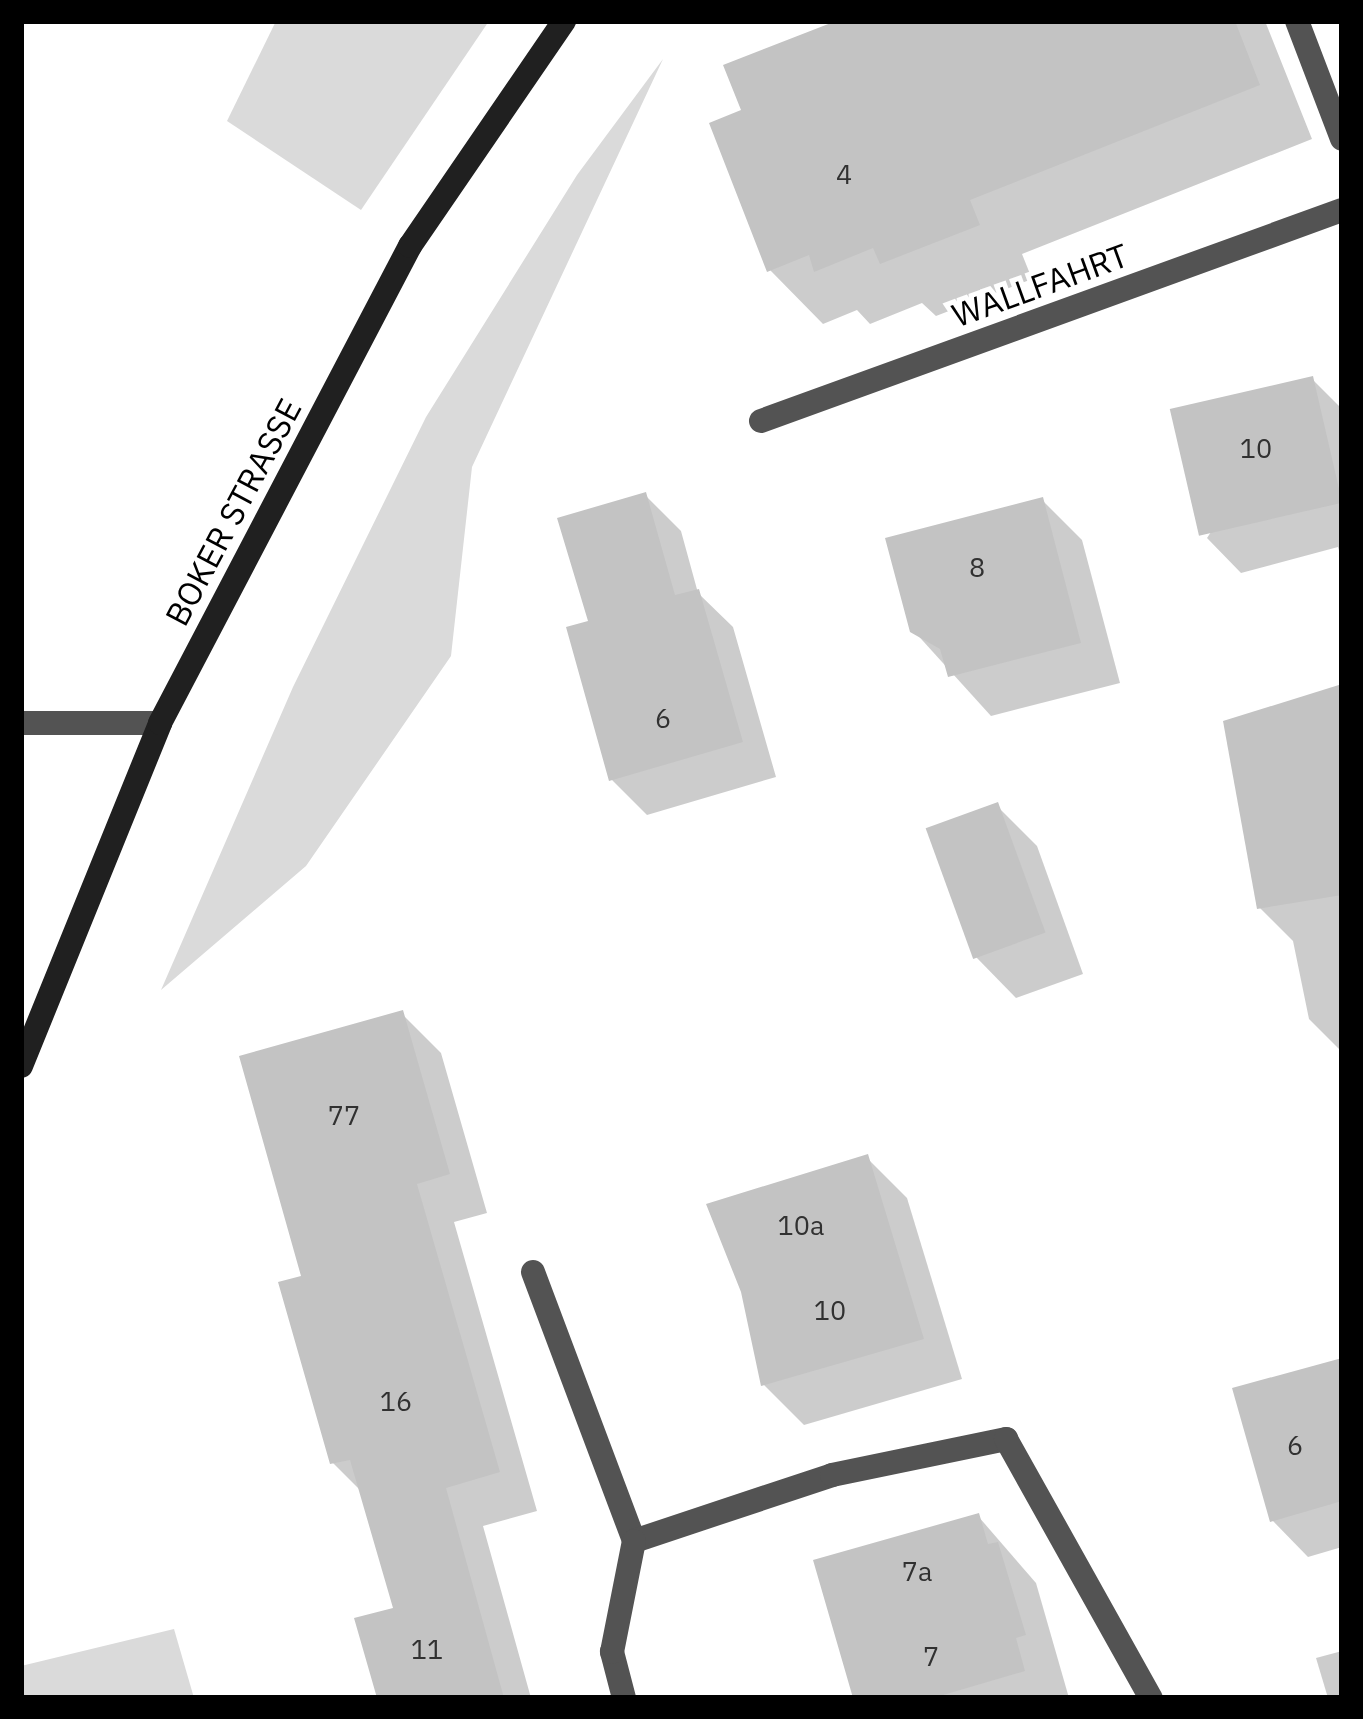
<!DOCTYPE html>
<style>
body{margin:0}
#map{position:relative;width:1363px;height:1719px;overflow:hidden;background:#fff;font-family:"IBM Plex Sans",sans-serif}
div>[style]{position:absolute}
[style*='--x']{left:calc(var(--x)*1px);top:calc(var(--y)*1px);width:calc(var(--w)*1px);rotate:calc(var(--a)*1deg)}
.green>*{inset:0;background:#dadada}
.shadow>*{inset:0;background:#0003}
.building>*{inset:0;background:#c3c3c3;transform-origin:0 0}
.street>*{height:24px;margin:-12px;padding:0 12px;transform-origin:12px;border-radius:12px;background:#535353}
.secondary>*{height:24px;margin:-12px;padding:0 12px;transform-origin:12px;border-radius:12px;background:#202020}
span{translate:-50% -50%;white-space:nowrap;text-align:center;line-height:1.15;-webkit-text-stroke:10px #fff;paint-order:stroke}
.number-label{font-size:27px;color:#313131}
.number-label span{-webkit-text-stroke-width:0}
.street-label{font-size:33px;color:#000}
.frame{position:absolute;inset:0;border:24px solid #000;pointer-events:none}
</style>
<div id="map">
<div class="green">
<div style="clip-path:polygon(276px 21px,489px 21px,361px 210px,227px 121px)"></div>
<div style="clip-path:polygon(663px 59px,472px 467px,451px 656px,306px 866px,161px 990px,293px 687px,426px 417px,577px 175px)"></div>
<div style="clip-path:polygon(174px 1629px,194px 1698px,21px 1698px,21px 1666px)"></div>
</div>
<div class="shadow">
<div style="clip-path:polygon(848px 21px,1265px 21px,1312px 139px,1022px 254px,1032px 279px,936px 316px,922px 303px,870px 324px,857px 310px,823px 324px,770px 270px,745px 112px)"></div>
<div style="clip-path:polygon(1312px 379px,1342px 409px,1342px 562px,1338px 547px,1241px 573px,1207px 538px)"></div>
<div style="clip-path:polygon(645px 495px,681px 531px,698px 593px,733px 627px,776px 777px,647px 815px,612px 780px,592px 623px)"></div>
<div style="clip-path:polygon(1042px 500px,1082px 540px,1120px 683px,991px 716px,913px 630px)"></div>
<div style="clip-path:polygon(1342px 688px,1342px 1052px,1309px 1019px,1293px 941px,1260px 908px)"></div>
<div style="clip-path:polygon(997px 806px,1037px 846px,1083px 974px,1016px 998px,976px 957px)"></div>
<div style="clip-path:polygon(402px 1014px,441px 1053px,487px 1213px,454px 1222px,537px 1511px,483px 1526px,531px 1698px,380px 1698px,397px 1610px,363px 1493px,333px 1463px,305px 1278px)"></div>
<div style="clip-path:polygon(867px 1158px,907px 1198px,962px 1379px,804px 1425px,764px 1385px)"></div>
<div style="clip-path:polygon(1342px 1361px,1342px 1547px,1308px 1557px,1272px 1520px)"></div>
<div style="clip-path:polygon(978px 1516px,1036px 1583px,1069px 1698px,856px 1698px)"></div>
<div style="clip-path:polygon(1342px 1651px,1342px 1698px,1328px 1698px,1316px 1658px)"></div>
</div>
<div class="building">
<div style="clip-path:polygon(836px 21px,1235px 21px,1260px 85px,970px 200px,980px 225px,880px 264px,873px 248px,814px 272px,809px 255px,767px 272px,709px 123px,741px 110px,723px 65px)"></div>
<div style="left:1313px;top:376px;width:130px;height:147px;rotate:77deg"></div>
<div style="clip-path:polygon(646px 492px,675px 595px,699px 589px,743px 742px,609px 781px,566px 627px,588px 621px,557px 518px)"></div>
<div style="clip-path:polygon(1043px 497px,1081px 643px,948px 677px,940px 649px,910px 632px,885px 538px)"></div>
<div style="clip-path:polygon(1342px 684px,1342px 895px,1257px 909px,1223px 721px)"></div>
<div style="left:998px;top:802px;width:139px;height:77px;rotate:70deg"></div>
<div style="clip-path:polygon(403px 1010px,450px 1174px,417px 1184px,500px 1472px,446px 1488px,504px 1698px,377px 1698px,354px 1618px,393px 1608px,350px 1460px,330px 1464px,278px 1282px,301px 1276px,239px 1056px)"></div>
<div style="clip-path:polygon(868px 1154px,924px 1339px,761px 1386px,741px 1292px,706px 1204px)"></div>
<div style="clip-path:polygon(1342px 1358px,1342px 1501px,1270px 1522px,1232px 1388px)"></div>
<div style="clip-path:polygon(979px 1513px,988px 1544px,998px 1542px,1026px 1635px,1016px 1638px,1025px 1671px,933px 1698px,853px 1698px,813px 1560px)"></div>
</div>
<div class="street">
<div style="--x:1297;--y:21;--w:126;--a:69.1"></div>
<div style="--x:761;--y:421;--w:618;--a:-19.96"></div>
<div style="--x:21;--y:723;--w:139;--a:0"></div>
<div style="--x:533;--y:1272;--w:287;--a:69.4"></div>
<div style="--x:634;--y:1541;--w:209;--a:-18.4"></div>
<div style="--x:832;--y:1475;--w:178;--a:-11.7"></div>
<div style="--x:1006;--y:1439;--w:297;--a:60.8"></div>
<div style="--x:624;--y:1698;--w:48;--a:-104.6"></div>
<div style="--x:612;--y:1652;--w:113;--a:-78.8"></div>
</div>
<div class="secondary">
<div style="--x:21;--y:1066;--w:370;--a:-67.9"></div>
<div style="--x:160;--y:723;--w:539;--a:-62.34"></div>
<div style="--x:410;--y:246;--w:273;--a:-55.6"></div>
</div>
<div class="number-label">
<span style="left:844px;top:174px">4</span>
<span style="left:1256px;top:448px">10</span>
<span style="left:977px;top:567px">8</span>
<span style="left:663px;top:718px">6</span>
<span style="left:344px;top:1115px">77</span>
<span style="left:801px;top:1225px">10a</span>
<span style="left:830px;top:1310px">10</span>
<span style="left:396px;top:1401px">16</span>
<span style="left:1295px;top:1445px">6</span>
<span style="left:917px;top:1571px">7a</span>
<span style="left:427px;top:1649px">11</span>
<span style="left:931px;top:1656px">7</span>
</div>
<div class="street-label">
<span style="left:1040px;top:285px;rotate:-20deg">WALLFAHRT</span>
<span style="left:233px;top:512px;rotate:-62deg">BOKER STRASSE</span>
</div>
<div class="frame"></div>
</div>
